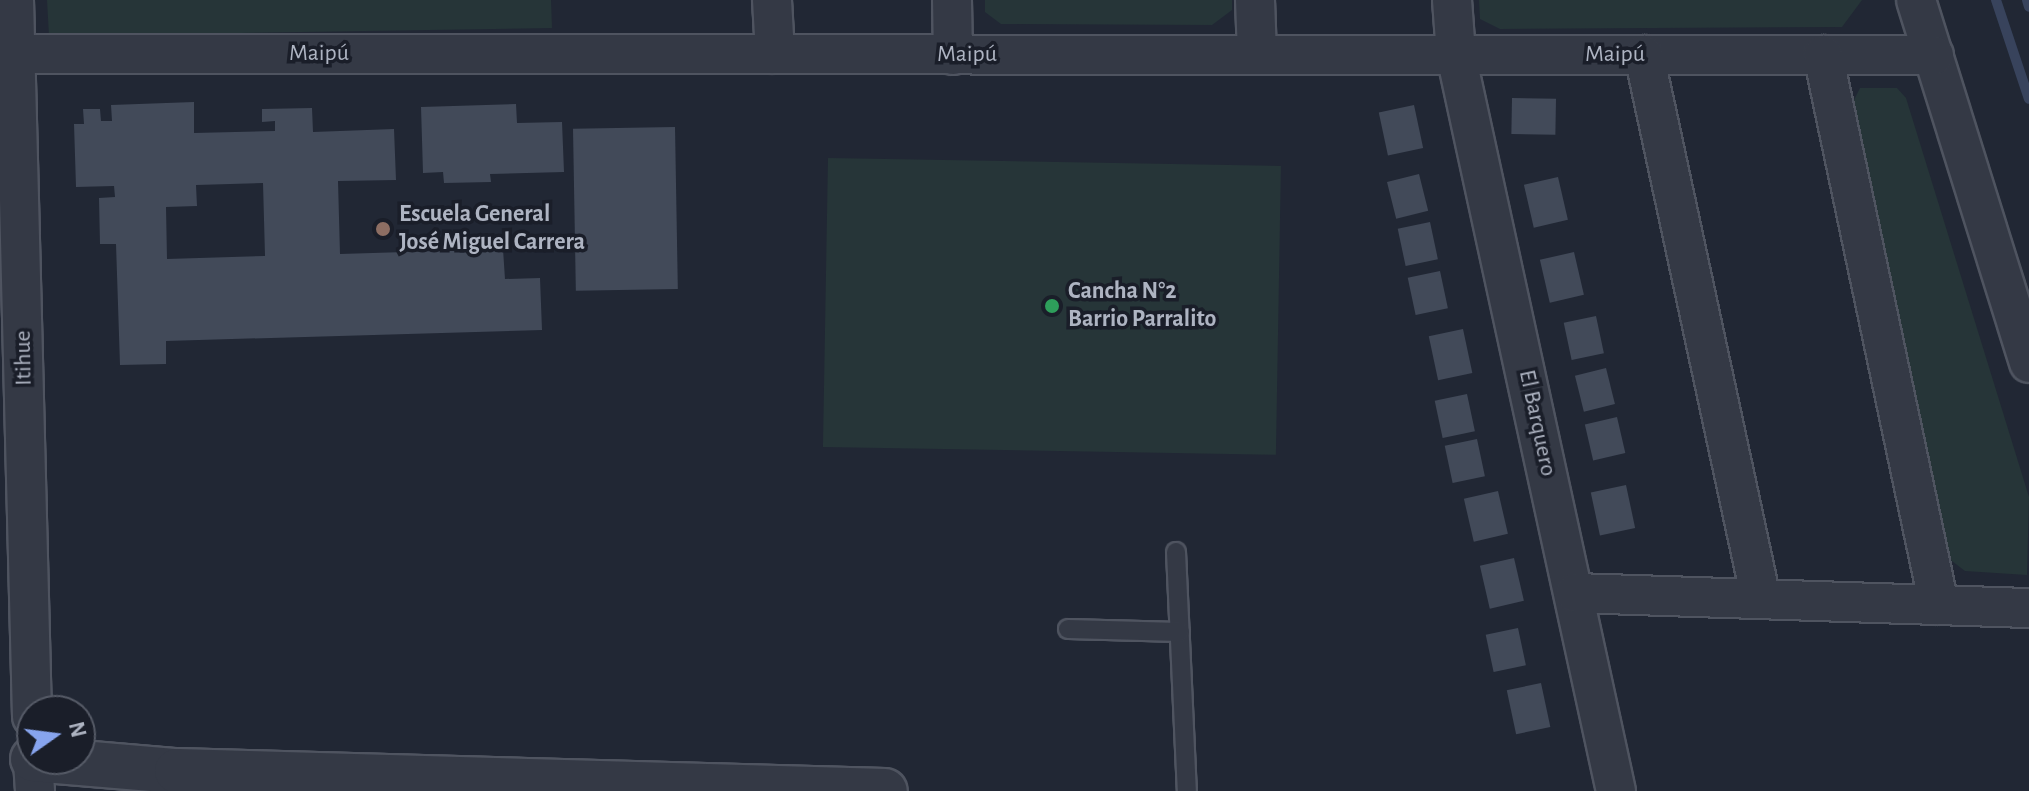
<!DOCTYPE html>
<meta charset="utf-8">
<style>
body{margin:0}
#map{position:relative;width:2029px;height:791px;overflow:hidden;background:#212734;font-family:"Alegreya Sans",sans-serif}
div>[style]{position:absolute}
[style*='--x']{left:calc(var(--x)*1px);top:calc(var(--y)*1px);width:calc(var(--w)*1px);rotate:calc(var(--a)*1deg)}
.green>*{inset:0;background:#263538;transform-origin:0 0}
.stream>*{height:10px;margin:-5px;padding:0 5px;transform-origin:5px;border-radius:5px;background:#38435c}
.building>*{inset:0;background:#424a59;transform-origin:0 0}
.roads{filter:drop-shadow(2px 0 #4f5460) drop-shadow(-2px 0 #4f5460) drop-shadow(0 2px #4f5460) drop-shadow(0 -2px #4f5460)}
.service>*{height:18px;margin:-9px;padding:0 9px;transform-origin:9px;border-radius:9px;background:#343945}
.minor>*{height:38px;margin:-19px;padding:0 19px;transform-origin:19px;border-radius:19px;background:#343945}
.tertiary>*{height:44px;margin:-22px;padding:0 22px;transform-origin:22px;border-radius:22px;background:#343945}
.dots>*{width:22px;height:22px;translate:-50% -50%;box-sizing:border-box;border:4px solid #1a1e29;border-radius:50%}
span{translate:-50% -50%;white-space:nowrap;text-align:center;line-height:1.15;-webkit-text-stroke:7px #1a1e29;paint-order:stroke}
.street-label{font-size:24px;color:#aeb4c2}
.poi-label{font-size:24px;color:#aeb4c2;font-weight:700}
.left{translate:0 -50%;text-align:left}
.north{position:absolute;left:16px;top:695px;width:80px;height:80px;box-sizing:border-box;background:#1a1e29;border:2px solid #555a66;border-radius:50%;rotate:76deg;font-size:22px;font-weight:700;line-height:32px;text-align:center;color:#aeb4c2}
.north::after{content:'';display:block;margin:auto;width:28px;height:36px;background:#87a4ee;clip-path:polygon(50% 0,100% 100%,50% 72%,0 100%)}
</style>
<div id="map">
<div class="green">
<div style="clip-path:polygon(47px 0,551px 0,552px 28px,49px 36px)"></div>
<div style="clip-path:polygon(985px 0,1232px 0,1232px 10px,1212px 25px,1001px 24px,985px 12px)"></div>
<div style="clip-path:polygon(1479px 0,1862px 0,1842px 27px,1500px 29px,1480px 19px)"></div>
<div style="clip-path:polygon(1860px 88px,1897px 88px,1906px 98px,2029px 497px,2027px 575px,1965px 571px,1948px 558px,1853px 102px)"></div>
<div style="left:828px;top:158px;width:453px;height:289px;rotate:1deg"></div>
</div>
<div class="stream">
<div style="--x:1996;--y:0;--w:104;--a:71.6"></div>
<div style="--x:2027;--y:0;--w:7;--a:74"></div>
</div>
<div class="building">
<div style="left:1512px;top:98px;width:44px;height:36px;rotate:1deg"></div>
<div style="clip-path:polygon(evenodd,194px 102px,194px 133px,275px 131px,275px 121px,262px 122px,262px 109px,312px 108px,313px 132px,394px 129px,396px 180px,338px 181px,340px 254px,503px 249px,505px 279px,540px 278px,542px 330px,166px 341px,166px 364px,120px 365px,116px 244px,100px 244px,99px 198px,115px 197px,114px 186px,76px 187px,74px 124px,84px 124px,83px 109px,100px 109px,101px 121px,112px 121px,111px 105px,194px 102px,263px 183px,265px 256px,167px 259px,166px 207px,197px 206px,196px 185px,263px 183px)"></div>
<div style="clip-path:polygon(516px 104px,517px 123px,562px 122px,564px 172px,490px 174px,491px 182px,444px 183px,443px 172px,423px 173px,421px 107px)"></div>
<div style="left:1414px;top:105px;width:44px;height:36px;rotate:78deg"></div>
<div style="left:675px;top:127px;width:162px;height:102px;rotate:89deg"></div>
<div style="left:1419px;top:174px;width:38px;height:33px;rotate:76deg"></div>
<div style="left:1558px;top:177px;width:44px;height:35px;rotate:77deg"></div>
<div style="left:1430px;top:222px;width:38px;height:33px;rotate:78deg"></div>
<div style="left:1574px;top:252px;width:44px;height:35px;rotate:77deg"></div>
<div style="left:1440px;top:271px;width:38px;height:33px;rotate:78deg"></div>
<div style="left:1596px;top:316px;width:38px;height:33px;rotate:78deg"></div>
<div style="left:1463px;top:329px;width:45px;height:35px;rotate:78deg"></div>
<div style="left:1606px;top:368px;width:37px;height:32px;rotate:76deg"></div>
<div style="left:1467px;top:394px;width:38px;height:33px;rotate:78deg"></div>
<div style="left:1617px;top:417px;width:37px;height:33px;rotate:77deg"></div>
<div style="left:1477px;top:439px;width:38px;height:33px;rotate:78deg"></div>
<div style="left:1626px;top:485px;width:44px;height:36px;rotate:78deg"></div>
<div style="left:1498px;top:491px;width:44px;height:35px;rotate:77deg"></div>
<div style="left:1514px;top:558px;width:44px;height:35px;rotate:77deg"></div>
<div style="left:1518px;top:628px;width:38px;height:33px;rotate:78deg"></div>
<div style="left:1541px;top:683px;width:45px;height:35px;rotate:78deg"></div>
</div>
<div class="roads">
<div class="service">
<div style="--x:1176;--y:552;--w:239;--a:87.4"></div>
<div style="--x:1068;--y:629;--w:112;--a:1.5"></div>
</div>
<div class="minor">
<div style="--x:14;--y:0;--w:717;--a:88.56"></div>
<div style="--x:772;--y:0;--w:54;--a:86.8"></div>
<div style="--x:952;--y:0;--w:55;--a:89"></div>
<div style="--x:1255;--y:0;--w:54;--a:87.9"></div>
<div style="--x:1452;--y:0;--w:55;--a:85.8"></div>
<div style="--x:1456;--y:55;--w:753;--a:77.74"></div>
<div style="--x:1916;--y:0;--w:380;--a:72.7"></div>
<div style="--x:0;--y:54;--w:1934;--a:0.03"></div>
<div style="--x:1644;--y:55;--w:556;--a:77.86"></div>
<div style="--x:1823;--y:55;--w:562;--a:78.09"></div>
<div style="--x:1575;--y:593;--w:454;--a:1.9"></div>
<div style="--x:33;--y:762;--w:29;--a:86"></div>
</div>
<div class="tertiary">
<div style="--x:33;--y:759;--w:144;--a:4.8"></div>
<div style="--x:177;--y:771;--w:708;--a:1.62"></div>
</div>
</div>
<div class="dots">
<div style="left:383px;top:229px;background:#8d6e63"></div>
<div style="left:1052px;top:306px;background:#2e9e5b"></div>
</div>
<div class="street-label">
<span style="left:319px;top:54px">Maipú</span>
<span style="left:967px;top:55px">Maipú</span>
<span style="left:1615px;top:55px">Maipú</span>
<span style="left:24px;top:358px;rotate:-91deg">Itihue</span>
<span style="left:1537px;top:423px;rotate:78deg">El Barquero</span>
</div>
<div class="poi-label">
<span class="left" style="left:399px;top:229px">Escuela General<br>José Miguel Carrera</span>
<span class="left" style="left:1068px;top:306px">Cancha N°2<br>Barrio Parralito</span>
</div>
<div class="north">N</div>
</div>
